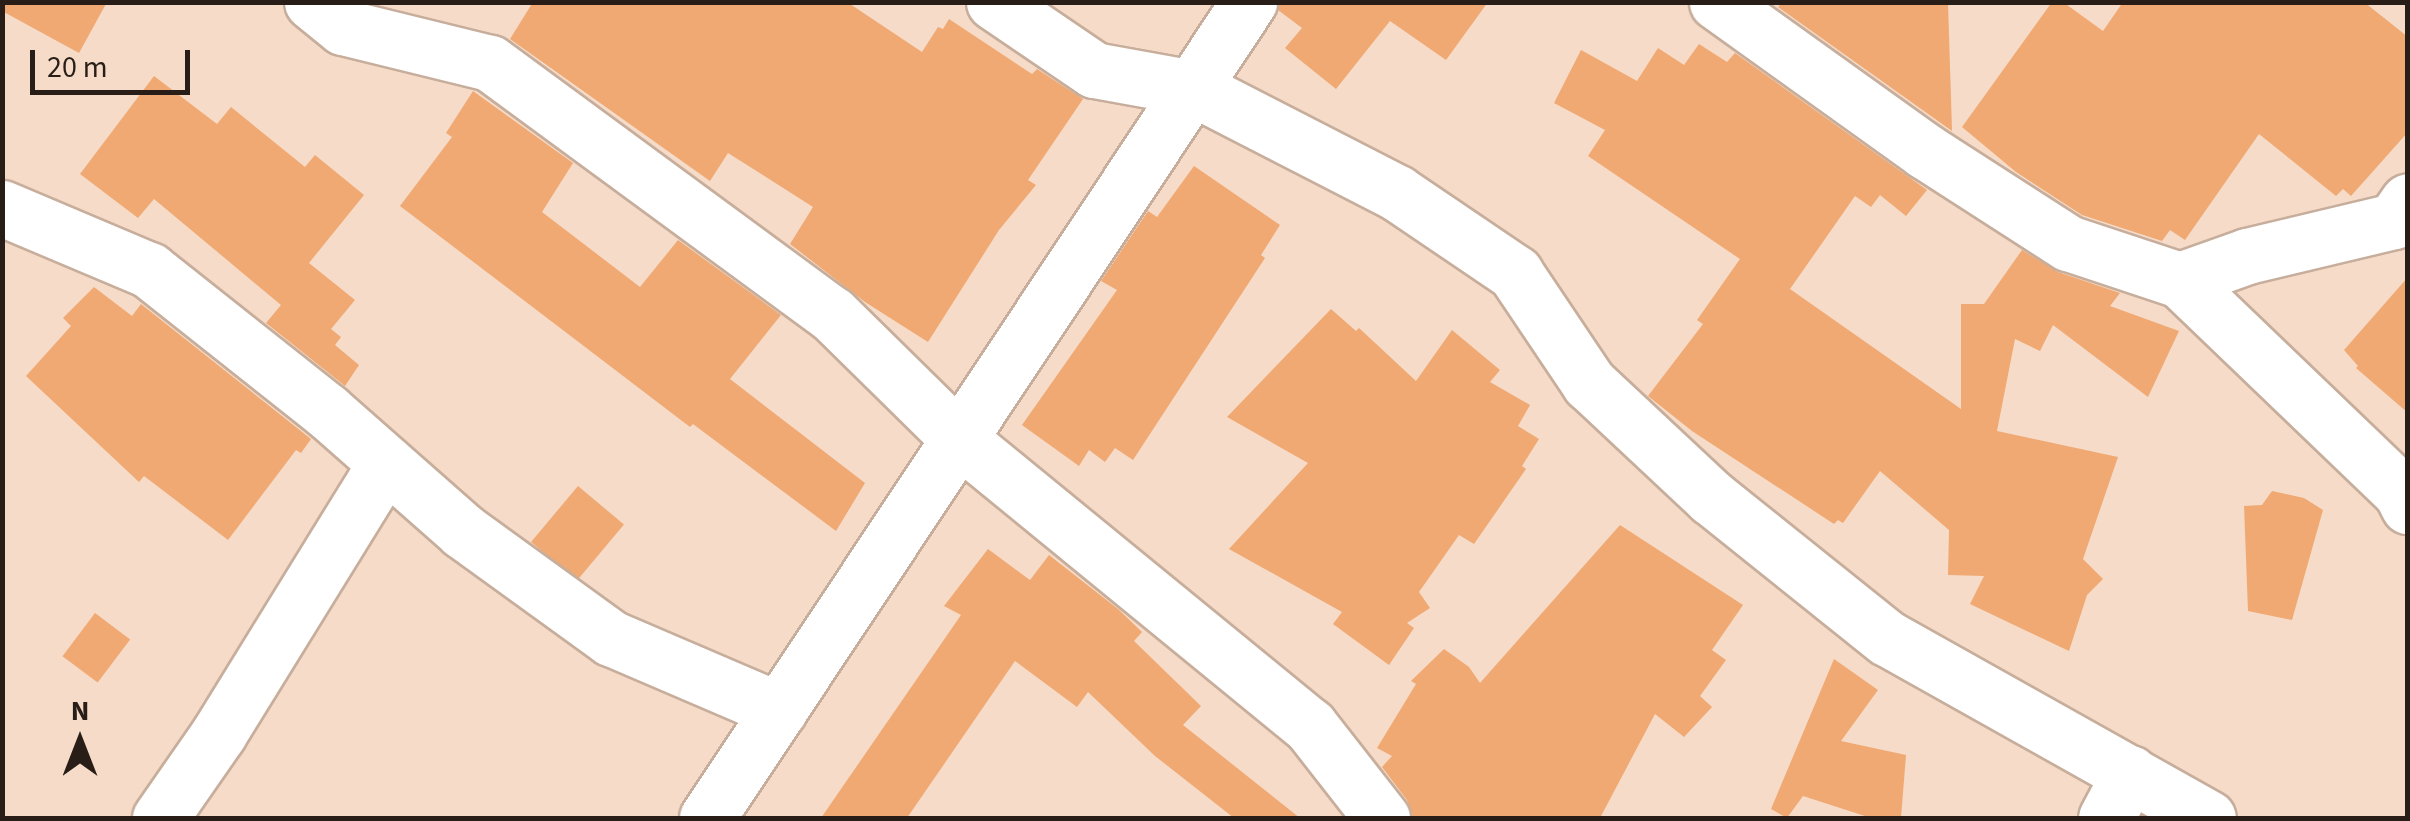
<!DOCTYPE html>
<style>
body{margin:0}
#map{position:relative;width:2410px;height:821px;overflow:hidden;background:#f5dbc8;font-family:"Source Sans 3",sans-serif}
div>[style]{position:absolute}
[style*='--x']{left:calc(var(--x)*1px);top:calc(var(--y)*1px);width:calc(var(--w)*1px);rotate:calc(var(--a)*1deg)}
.building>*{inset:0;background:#f0a972;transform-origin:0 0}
.roads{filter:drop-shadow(2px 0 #c7ae9c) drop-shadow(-2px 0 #c7ae9c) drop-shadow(0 2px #c7ae9c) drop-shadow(0 -2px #c7ae9c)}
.minor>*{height:55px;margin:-27.5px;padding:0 27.5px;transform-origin:27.5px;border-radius:27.5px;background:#fff}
span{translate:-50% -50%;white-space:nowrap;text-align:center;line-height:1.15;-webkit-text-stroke:10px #f5dbc8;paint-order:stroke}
.frame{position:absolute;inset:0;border:5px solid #281e17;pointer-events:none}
.north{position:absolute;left:30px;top:691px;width:100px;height:100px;-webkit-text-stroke:8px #f5dbc8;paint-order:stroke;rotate:0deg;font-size:28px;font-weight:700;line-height:40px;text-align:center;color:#281e17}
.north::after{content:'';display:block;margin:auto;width:35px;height:45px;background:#281e17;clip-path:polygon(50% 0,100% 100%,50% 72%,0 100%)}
.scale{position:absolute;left:30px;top:50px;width:160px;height:45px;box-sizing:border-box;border:5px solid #281e17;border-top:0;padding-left:12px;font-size:30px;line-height:35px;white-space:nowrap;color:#281e17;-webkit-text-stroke:8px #f5dbc8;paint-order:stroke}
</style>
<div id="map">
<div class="building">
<div style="clip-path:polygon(2px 2px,107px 2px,79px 53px,2px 11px)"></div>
<div style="clip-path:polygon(533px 2px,847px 2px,922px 52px,938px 27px,943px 29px,949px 19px,1032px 74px,1037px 69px,1083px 99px,1028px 180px,1036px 185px,999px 230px,928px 342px,865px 302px,790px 244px,813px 207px,728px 153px,710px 181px,510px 39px)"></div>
<div style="clip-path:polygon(1280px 2px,1488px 2px,1446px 60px,1390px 21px,1336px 89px,1285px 48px,1302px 28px,1278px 10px)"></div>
<div style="clip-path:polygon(1783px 2px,1948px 2px,1952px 131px,1778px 7px)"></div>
<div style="clip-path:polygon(2052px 2px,2063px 2px,2103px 31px,2123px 2px,2364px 2px,2408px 37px,2408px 132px,2351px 196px,2343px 189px,2336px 196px,2259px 134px,2185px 240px,2170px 230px,2162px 241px,2082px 215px,2016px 172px,1962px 127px)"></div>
<div style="clip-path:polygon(1699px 44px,1727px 62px,1735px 53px,1927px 190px,1906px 216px,1880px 195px,1871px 207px,1855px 196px,1790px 289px,1961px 409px,1961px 304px,1984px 304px,2022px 250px,2058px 272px,2120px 293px,2110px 306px,2179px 331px,2148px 397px,2053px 325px,2040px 351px,2015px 339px,1997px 431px,2118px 457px,2083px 559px,2103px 579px,2087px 595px,2069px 651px,1970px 604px,1984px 576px,1948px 575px,1949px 530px,1880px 471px,1843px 523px,1838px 520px,1834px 524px,1692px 431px,1648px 396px,1703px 324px,1697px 320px,1740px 259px,1588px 156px,1605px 130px,1554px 103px,1581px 50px,1637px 81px,1658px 48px,1684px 65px)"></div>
<div style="clip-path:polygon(154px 76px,217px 124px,231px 107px,305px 167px,315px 155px,364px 195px,309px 263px,355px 300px,331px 329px,341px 337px,335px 345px,359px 365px,345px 386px,266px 323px,281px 305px,154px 199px,138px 218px,80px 174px)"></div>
<div style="clip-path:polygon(473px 91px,573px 163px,542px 212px,640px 287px,678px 240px,781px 315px,730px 379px,865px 483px,836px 531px,693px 424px,690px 427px,400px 206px,452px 137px,446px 133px)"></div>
<div style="clip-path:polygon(1194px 166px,1280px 225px,1261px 255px,1265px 258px,1133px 460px,1115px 448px,1105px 462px,1089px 450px,1079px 466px,1022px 425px,1117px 290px,1101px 281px,1148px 211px,1157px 217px)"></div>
<div style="clip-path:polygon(2408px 277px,2408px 413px,2356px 368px,2358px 366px,2344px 350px)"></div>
<div style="clip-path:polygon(94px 287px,132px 316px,141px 304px,311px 439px,301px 453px,296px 450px,228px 540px,144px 476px,139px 482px,26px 376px,71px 326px,63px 318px)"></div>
<div style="clip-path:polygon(1331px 309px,1356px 331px,1359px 328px,1416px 381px,1452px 330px,1500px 370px,1490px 382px,1530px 405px,1518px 426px,1539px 439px,1522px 466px,1526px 469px,1474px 544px,1459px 535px,1419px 592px,1430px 608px,1407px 623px,1414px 628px,1389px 665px,1333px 624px,1342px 612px,1229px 549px,1308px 463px,1227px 417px)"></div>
<div style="left:578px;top:486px;width:60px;height:73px;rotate:40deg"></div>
<div style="clip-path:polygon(2272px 491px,2304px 498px,2323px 510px,2292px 620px,2248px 611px,2244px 506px,2262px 505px)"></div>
<div style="clip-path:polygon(1620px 525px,1743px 605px,1712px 650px,1726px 660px,1700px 696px,1712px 707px,1684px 737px,1655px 714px,1600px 818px,1412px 818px,1407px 800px,1382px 767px,1392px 756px,1377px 748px,1416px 684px,1411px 681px,1444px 649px,1469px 667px,1480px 683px)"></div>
<div style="clip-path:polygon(988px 549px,1030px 580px,1049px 555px,1118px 609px,1142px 632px,1134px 641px,1201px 706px,1183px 725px,1300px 818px,1234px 818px,1155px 756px,1088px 692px,1077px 707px,1015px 661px,907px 818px,821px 818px,961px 615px,944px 606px)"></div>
<div style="left:95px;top:613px;width:44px;height:54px;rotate:37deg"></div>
<div style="clip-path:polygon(1834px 659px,1878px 690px,1841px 741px,1906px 755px,1901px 818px,1871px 818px,1803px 796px,1787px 818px,1771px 809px)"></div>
</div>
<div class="roads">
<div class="minor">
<div style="--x:312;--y:2;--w:40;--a:39"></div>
<div style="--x:343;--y:27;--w:151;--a:13.8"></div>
<div style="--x:490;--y:63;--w:424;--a:36.3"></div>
<div style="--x:832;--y:314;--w:178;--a:44.5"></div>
<div style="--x:959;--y:439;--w:453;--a:39.3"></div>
<div style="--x:1310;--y:726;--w:117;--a:52"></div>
<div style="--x:994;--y:2;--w:121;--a:34.2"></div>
<div style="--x:1094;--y:70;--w:101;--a:10.3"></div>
<div style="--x:1193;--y:88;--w:229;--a:27.2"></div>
<div style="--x:1397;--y:193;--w:143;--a:34.1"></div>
<div style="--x:1515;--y:273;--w:133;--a:56.1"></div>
<div style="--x:1589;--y:383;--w:168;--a:43.1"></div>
<div style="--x:1712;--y:498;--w:224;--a:38.7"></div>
<div style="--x:1887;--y:638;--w:368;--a:29.3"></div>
<div style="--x:1717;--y:2;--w:256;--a:35.6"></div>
<div style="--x:1925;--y:151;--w:170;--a:32.8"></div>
<div style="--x:2068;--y:243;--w:118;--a:18.3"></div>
<div style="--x:2180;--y:280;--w:71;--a:-19.7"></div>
<div style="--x:2247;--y:256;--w:151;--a:-13.4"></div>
<div style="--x:2394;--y:221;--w:24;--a:-55"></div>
<div style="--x:2;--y:208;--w:160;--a:22.9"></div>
<div style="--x:149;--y:270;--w:227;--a:38.4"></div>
<div style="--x:327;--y:411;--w:181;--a:41.4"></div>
<div style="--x:463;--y:531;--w:183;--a:35.9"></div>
<div style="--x:611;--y:638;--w:183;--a:23.2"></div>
<div style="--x:2180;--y:280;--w:306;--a:43.8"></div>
<div style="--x:2401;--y:492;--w:16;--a:63"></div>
<div style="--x:160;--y:818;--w:103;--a:-55.2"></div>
<div style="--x:219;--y:733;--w:317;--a:-58.3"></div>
<div style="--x:707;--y:818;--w:980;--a:-56.41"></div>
<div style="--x:2106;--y:818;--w:51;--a:-61.9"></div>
</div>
</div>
<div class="frame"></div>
<div class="north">N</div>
<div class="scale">20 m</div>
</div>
